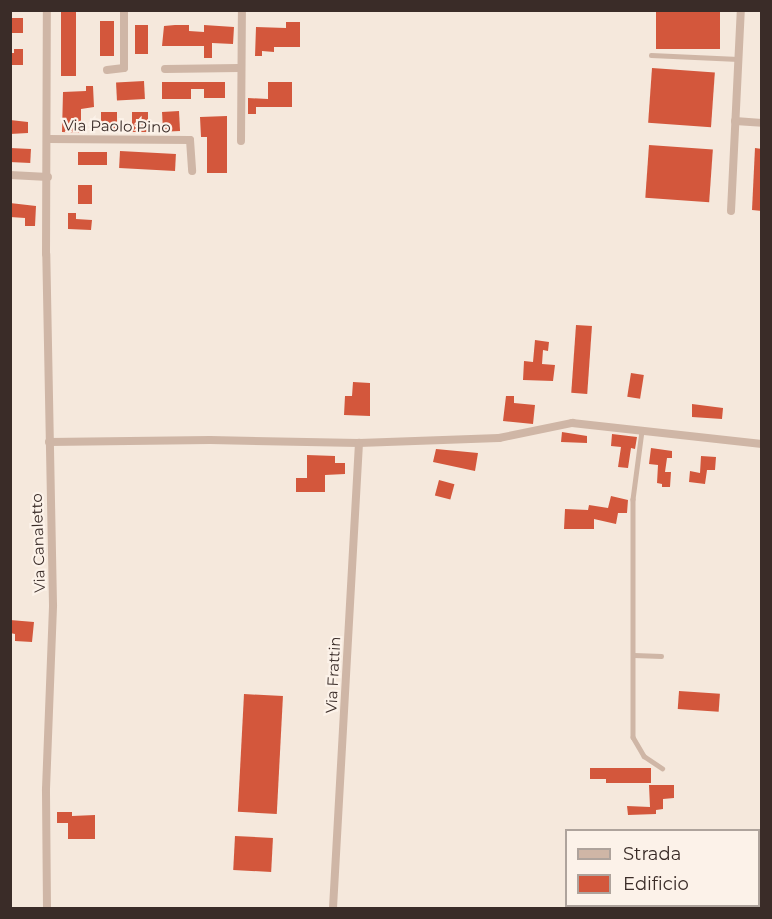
<!DOCTYPE html>
<style>
body{margin:0}
#map{position:relative;width:772px;height:919px;overflow:hidden;background:#f5e8dc;font-family:Montserrat,sans-serif}
div>[style]{position:absolute}
[style*='--x']{left:calc(var(--x)*1px);top:calc(var(--y)*1px);width:calc(var(--w)*1px);rotate:calc(var(--a)*1deg)}
.building>*{inset:0;background:#d3573c;transform-origin:0 0}
.lane>*{height:4.5px;margin:-2.25px;padding:0 2.25px;transform-origin:2.25px;border-radius:2.25px;background:#cfb6a6}
.street>*{height:8px;margin:-4px;padding:0 4px;transform-origin:4px;border-radius:4px;background:#cfb6a6}
span{translate:-50% -50%;white-space:nowrap;text-align:center;line-height:1.15;-webkit-text-stroke:4.5px #fcf2e9;paint-order:stroke}
.street-label{font-size:15px;color:#3a2c28}
.frame{position:absolute;inset:0;border:12px solid #3a2c28;pointer-events:none}
.legend{position:absolute;left:565px;top:829px;width:195px;height:78px;box-sizing:border-box;background:#fcf2e9;border:2px solid #aea39c;margin:0;padding:8px 10px;list-style:none;font-size:18px;color:#3a2c28}
.legend li{display:flex;align-items:center;gap:12px;height:30px}
.legend b{width:30px;border:2px solid #aea39c}
</style>
<div id="map">
<div class="building">
<div style="left:656px;top:10px;width:64px;height:39px"></div>
<div style="left:61px;top:12px;width:15px;height:64px"></div>
<div style="left:10px;top:18px;width:13px;height:15px"></div>
<div style="left:100px;top:21px;width:14px;height:35px"></div>
<div style="clip-path:polygon(286px 22px,300px 22px,300px 47px,274px 47px,274px 52px,262px 51px,262px 56px,255px 56px,256px 27px,286px 28px)"></div>
<div style="left:135px;top:25px;width:13px;height:29px"></div>
<div style="clip-path:polygon(175px 25px,189px 25px,189px 31px,204px 32px,204px 25px,234px 27px,233px 44px,212px 43px,212px 58px,204px 58px,204px 46px,162px 46px,164px 26px)"></div>
<div style="clip-path:polygon(14px 49px,23px 49px,23px 65px,10px 65px,10px 53px,14px 53px)"></div>
<div style="left:652px;top:68px;width:63px;height:55px;rotate:4deg"></div>
<div style="left:144px;top:81px;width:18px;height:28px;rotate:87deg"></div>
<div style="clip-path:polygon(162px 82px,225px 82px,225px 98px,204px 98px,204px 89px,191px 89px,191px 99px,162px 99px)"></div>
<div style="clip-path:polygon(268px 82px,292px 82px,292px 107px,256px 107px,256px 114px,248px 114px,248px 98px,268px 99px)"></div>
<div style="clip-path:polygon(86px 86px,93px 86px,94px 107px,81px 109px,81px 130px,86px 133px,62px 132px,63px 92px,86px 91px)"></div>
<div style="left:179px;top:111px;width:20px;height:17px;rotate:87deg"></div>
<div style="left:101px;top:112px;width:16px;height:20px"></div>
<div style="left:132px;top:112px;width:16px;height:20px"></div>
<div style="clip-path:polygon(227px 116px,227px 173px,207px 173px,207px 137px,201px 137px,200px 117px)"></div>
<div style="clip-path:polygon(10px 120px,28px 122px,28px 133px,10px 134px)"></div>
<div style="left:649px;top:145px;width:64px;height:53px;rotate:4deg"></div>
<div style="left:10px;top:148px;width:21px;height:14px;rotate:3deg"></div>
<div style="clip-path:polygon(755px 148px,762px 149px,762px 211px,752px 210px)"></div>
<div style="left:120px;top:151px;width:56px;height:17px;rotate:3deg"></div>
<div style="left:78px;top:152px;width:29px;height:13px"></div>
<div style="left:78px;top:185px;width:14px;height:19px"></div>
<div style="clip-path:polygon(10px 203px,36px 206px,35px 226px,25px 226px,25px 218px,10px 217px)"></div>
<div style="clip-path:polygon(68px 213px,76px 213px,76px 219px,92px 220px,91px 230px,68px 229px)"></div>
<div style="left:576px;top:325px;width:16px;height:68px;rotate:4deg"></div>
<div style="clip-path:polygon(535px 340px,549px 342px,548px 351px,543px 350px,542px 364px,555px 365px,553px 381px,523px 380px,524px 361px,533px 362px)"></div>
<div style="left:631px;top:373px;width:13px;height:24px;rotate:9deg"></div>
<div style="clip-path:polygon(353px 382px,370px 383px,370px 416px,344px 415px,345px 396px,352px 396px)"></div>
<div style="clip-path:polygon(506px 396px,514px 396px,514px 403px,535px 405px,533px 424px,503px 421px)"></div>
<div style="clip-path:polygon(692px 404px,723px 408px,722px 419px,692px 417px)"></div>
<div style="clip-path:polygon(562px 432px,587px 436px,587px 443px,561px 442px)"></div>
<div style="clip-path:polygon(612px 434px,637px 437px,635px 449px,631px 448px,628px 468px,618px 467px,621px 447px,611px 446px)"></div>
<div style="clip-path:polygon(651px 448px,672px 451px,672px 458px,667px 458px,665px 472px,671px 472px,670px 487px,662px 487px,662px 484px,657px 483px,658px 465px,649px 464px)"></div>
<div style="clip-path:polygon(436px 449px,478px 453px,475px 471px,433px 462px)"></div>
<div style="clip-path:polygon(307px 455px,335px 456px,335px 463px,345px 463px,345px 474px,325px 475px,325px 492px,296px 492px,296px 478px,307px 478px)"></div>
<div style="clip-path:polygon(701px 456px,716px 457px,715px 470px,707px 470px,705px 484px,689px 482px,690px 471px,700px 473px)"></div>
<div style="left:439px;top:480px;width:16px;height:16px;rotate:15deg"></div>
<div style="clip-path:polygon(611px 496px,628px 500px,627px 513px,618px 513px,616px 524px,594px 519px,594px 529px,564px 529px,565px 509px,588px 510px,589px 505px,608px 508px)"></div>
<div style="clip-path:polygon(10px 620px,34px 622px,32px 642px,15px 641px,15px 634px,10px 633px)"></div>
<div style="left:679px;top:691px;width:41px;height:18px;rotate:4deg"></div>
<div style="left:244px;top:694px;width:39px;height:118px;rotate:3deg"></div>
<div style="clip-path:polygon(590px 768px,651px 768px,651px 783px,606px 783px,606px 779px,590px 779px)"></div>
<div style="clip-path:polygon(649px 785px,674px 785px,674px 798px,663px 799px,663px 809px,656px 810px,656px 814px,628px 815px,627px 806px,650px 807px)"></div>
<div style="clip-path:polygon(57px 812px,72px 812px,72px 816px,95px 815px,95px 839px,68px 839px,68px 823px,57px 823px)"></div>
<div style="left:235px;top:836px;width:38px;height:34px;rotate:3deg"></div>
</div>
<div class="lane">
<div style="--x:651;--y:55;--w:87;--a:2.6"></div>
<div style="--x:642;--y:431;--w:69;--a:97.5"></div>
<div style="--x:633;--y:499;--w:238;--a:90"></div>
<div style="--x:633;--y:737;--w:22;--a:60"></div>
<div style="--x:644;--y:756;--w:22;--a:34"></div>
<div style="--x:634;--y:655;--w:27;--a:2"></div>
</div>
<div class="street">
<div style="--x:165;--y:69;--w:74;--a:-0.8"></div>
<div style="--x:107;--y:70;--w:17;--a:-7"></div>
<div style="--x:124;--y:68;--w:58;--a:-90"></div>
<div style="--x:735;--y:121;--w:27;--a:4"></div>
<div style="--x:48;--y:139;--w:142;--a:0.4"></div>
<div style="--x:190;--y:140;--w:31;--a:86"></div>
<div style="--x:241;--y:141;--w:131;--a:-89.6"></div>
<div style="--x:10;--y:175;--w:38;--a:3"></div>
<div style="--x:731;--y:211;--w:201;--a:-87.2"></div>
<div style="--x:49;--y:442;--w:161;--a:-0.7"></div>
<div style="--x:210;--y:440;--w:149;--a:1.2"></div>
<div style="--x:359;--y:443;--w:140;--a:-2"></div>
<div style="--x:499;--y:438;--w:75;--a:-11.6"></div>
<div style="--x:572;--y:423;--w:191;--a:6.3"></div>
<div style="--x:47;--y:908;--w:119;--a:-90.5"></div>
<div style="--x:46;--y:789;--w:184;--a:-87.8"></div>
<div style="--x:53;--y:605;--w:351;--a:-91.1"></div>
<div style="--x:46;--y:254;--w:244;--a:-89.8"></div>
<div style="--x:333;--y:908;--w:466;--a:-86.8"></div>
</div>
<div class="street-label">
<span style="left:117px;top:126px;rotate:1deg">Via Paolo Pino</span>
<span style="left:38px;top:543px;rotate:-92deg">Via Canaletto</span>
<span style="left:333px;top:675px;rotate:-87deg">Via Frattin</span>
</div>
<div class="frame"></div>
<ul class="legend">
<li><b style="height:8px;background:#cfb6a6"></b>Strada</li>
<li><b style="height:16px;background:#d3573c"></b>Edificio</li>
</ul>
</div>
